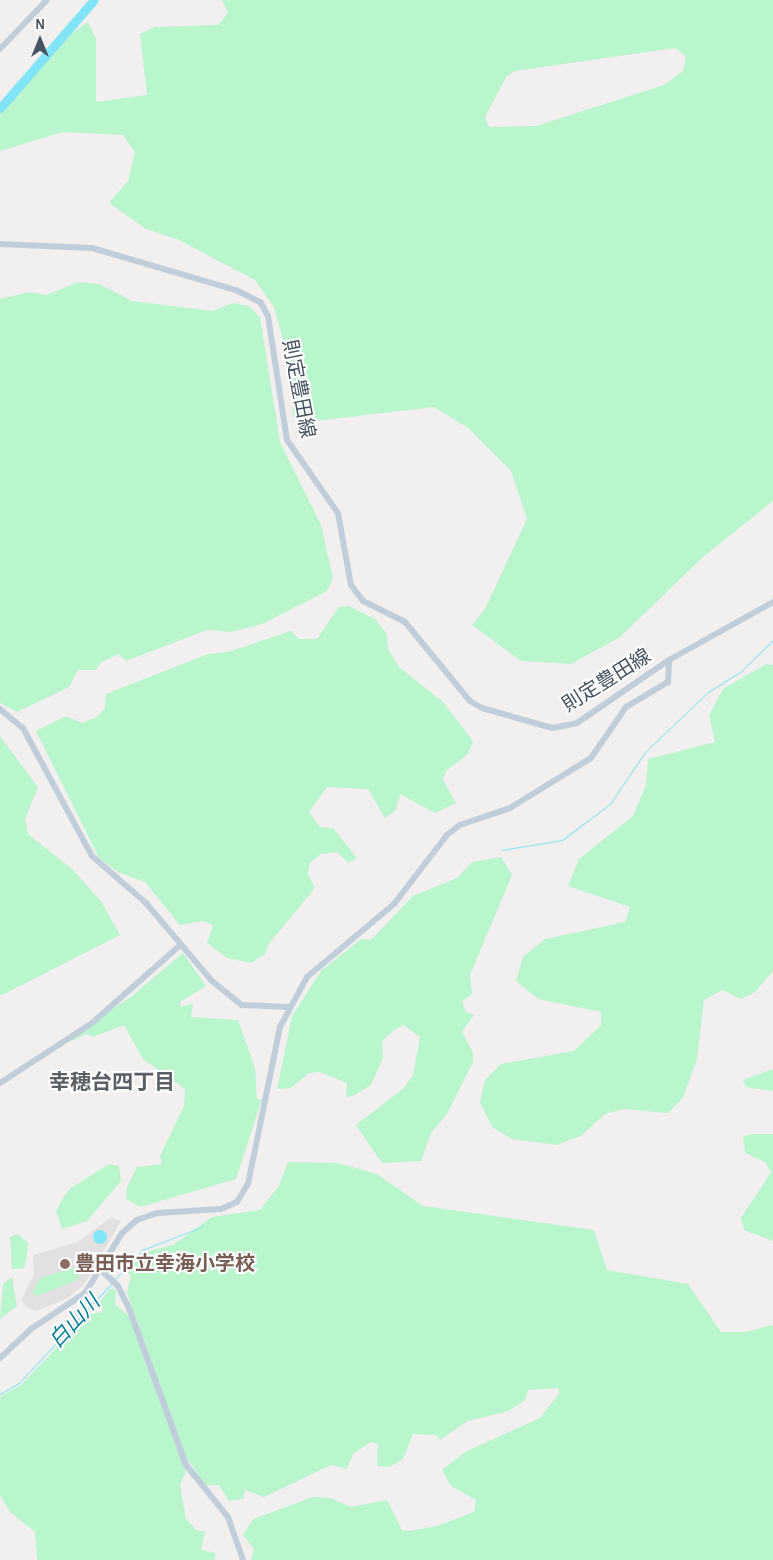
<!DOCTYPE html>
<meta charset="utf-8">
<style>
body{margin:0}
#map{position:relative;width:773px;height:1560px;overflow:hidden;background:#f2efef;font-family:"Alegreya Sans","Noto Sans JP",sans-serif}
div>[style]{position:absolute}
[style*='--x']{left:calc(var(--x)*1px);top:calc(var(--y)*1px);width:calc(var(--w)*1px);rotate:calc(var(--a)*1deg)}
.education>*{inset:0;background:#e3e0e1}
.green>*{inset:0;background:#b9f5cd}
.water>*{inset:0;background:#81e5f7}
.round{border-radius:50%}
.stream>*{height:1px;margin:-0.5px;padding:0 0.5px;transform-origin:0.5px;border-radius:0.5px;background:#81e5f7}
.river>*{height:9px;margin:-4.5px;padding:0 4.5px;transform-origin:4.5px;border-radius:4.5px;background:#81e5f7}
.secondary>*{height:6px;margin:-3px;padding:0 3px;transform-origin:3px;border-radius:3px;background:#c0cedb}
.dots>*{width:14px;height:14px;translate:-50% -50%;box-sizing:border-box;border:2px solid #fff;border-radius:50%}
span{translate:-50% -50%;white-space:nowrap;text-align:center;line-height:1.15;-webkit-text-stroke:4px #fff;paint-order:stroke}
.street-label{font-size:20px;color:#455460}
.education-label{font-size:20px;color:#785e54;font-weight:700}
.left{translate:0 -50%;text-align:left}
.neighbourhood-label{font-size:21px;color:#5b6066;font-weight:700}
.water-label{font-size:21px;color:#037f97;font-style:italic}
.north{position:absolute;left:15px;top:15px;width:50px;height:50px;-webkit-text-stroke:4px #fff;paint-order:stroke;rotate:0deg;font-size:14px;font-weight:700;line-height:20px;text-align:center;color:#455460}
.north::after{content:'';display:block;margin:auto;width:18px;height:22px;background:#455460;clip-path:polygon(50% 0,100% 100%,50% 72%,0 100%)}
</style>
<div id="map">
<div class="education">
<div style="clip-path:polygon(111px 1217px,121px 1221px,84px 1285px,66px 1299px,36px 1311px,28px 1308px,21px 1300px,34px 1274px,33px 1255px,78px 1242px)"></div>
</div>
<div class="green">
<div style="clip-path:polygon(evenodd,222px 0,773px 0,773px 501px,703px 557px,620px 637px,571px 664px,521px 661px,472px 625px,485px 609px,527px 519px,511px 471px,468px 428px,434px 407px,315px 421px,293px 417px,290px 366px,274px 307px,255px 280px,179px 240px,146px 229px,109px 203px,128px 181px,135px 152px,123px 135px,63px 132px,0 151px,0 103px,58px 42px,88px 22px,96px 39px,96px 102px,147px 95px,140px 34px,155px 27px,218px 25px,228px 13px,222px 0,675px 48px,686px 56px,683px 71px,664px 85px,536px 126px,489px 127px,485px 117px,507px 76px,515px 71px,675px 48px)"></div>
<div style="clip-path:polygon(79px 282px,99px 284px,132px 301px,213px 311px,233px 303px,249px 306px,260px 317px,280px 442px,321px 525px,333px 578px,327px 591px,262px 624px,231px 632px,207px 630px,126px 661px,119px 654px,100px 663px,96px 670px,78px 670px,69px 687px,17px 712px,0 703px,0 299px,30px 292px,46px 295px)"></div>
<div style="clip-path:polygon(349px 606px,375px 619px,387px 634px,388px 649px,399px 667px,443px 702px,473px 741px,468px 754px,446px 771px,443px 780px,456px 803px,435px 813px,400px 794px,396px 810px,385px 818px,368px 789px,327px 787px,309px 812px,320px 827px,333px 828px,357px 858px,349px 863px,337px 852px,321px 854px,310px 863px,308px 874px,315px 888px,268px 945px,265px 954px,251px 963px,227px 958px,207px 943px,213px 925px,203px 921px,180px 925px,145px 882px,118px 872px,99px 858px,36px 731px,66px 716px,82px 723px,97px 717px,105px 708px,106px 694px,208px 654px,228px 652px,291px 631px,299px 639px,317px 639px,339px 607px)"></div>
<div style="clip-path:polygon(766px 664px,773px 665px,773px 971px,755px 992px,741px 999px,722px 990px,704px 1000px,697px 1059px,683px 1098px,668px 1113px,624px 1109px,605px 1114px,581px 1136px,556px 1145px,512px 1139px,492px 1127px,480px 1102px,485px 1080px,501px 1064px,574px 1051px,601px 1025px,601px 1012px,538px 999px,516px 981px,523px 957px,545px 939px,625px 922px,630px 907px,568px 886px,579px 859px,633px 816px,646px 785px,648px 759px,715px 742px,709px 715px,723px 689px)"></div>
<div style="clip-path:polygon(0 736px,38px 787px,25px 819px,28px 834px,72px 869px,101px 901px,120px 935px,0 996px)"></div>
<div style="clip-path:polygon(501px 857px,512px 875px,470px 975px,472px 994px,462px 1001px,466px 1012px,474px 1015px,462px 1032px,473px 1052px,473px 1062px,447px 1114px,431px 1133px,421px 1161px,382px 1163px,356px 1125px,404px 1088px,413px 1075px,420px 1037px,403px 1025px,394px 1030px,382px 1041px,383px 1058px,371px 1085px,355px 1095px,346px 1097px,347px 1083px,320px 1072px,309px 1073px,291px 1088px,277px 1089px,292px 1016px,321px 971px,361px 939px,371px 940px,413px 896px,457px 878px,472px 862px)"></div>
<div style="clip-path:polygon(183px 953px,206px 986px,180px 1002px,181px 1007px,193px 1003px,191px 1017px,238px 1020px,255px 1068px,257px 1100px,262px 1099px,236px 1179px,140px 1207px,126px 1199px,127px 1187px,137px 1167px,162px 1164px,160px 1156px,184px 1106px,185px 1089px,143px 1059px,124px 1025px,93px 1037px,87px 1034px,49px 1051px,132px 996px)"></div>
<div style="clip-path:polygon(773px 1069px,773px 1091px,746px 1087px,743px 1080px)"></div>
<div style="clip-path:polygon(751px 1134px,773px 1134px,773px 1241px,744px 1230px,741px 1218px,771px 1172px,765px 1162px,745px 1153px,743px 1137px)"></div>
<div style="clip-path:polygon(288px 1162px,338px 1163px,377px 1174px,423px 1206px,594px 1230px,607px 1270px,688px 1284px,721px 1332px,746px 1332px,773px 1325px,773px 1560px,251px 1560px,254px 1549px,243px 1535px,253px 1519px,313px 1497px,330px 1498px,351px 1507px,387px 1500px,402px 1530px,409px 1531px,437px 1526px,474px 1512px,476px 1500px,451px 1486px,442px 1470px,465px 1452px,540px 1418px,559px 1394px,558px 1388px,528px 1390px,525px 1400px,508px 1411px,468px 1421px,440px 1440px,436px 1435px,413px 1434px,403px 1459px,389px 1467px,377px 1466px,378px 1444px,371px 1442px,353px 1454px,347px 1469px,331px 1465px,264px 1497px,245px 1490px,243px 1499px,229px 1501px,219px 1485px,205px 1485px,184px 1454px,127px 1293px,131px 1275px,125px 1272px,142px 1253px,173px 1245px,212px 1217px,260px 1210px,279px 1186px)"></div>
<div style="clip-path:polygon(109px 1164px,119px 1166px,121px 1181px,87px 1221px,62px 1229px,56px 1211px,63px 1198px,71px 1188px)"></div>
<div style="clip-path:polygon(18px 1234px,28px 1243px,27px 1256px,24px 1268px,12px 1269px,10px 1237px)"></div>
<div style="clip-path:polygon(73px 1268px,81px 1270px,77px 1280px,38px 1296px,32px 1294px,40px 1278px)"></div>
<div style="clip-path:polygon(12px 1277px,17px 1306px,0 1319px,3px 1284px)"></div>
<div style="clip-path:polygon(110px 1289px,116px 1289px,115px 1304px,129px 1316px,186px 1471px,180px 1485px,186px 1519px,196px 1530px,205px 1532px,201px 1550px,216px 1553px,214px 1560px,37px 1560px,35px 1532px,10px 1512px,0 1495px,0 1397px,21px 1385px,89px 1314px,102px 1312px,103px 1308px,95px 1308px)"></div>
</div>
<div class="water">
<div class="round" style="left:93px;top:1230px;width:14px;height:14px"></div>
</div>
<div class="stream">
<div style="--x:501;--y:850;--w:62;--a:-9.3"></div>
<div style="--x:562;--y:840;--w:60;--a:-36.9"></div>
<div style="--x:610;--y:804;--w:63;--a:-56.1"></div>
<div style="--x:645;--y:752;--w:87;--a:-43.6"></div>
<div style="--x:708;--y:692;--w:39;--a:-32"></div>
<div style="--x:741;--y:671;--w:45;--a:-44.1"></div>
<div style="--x:115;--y:1279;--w:40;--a:-47"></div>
<div style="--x:142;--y:1250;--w:66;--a:-21.2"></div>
<div style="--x:0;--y:1394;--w:22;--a:-30"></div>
<div style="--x:19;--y:1383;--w:135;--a:-47.1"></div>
</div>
<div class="river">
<div style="--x:0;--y:108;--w:143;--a:-49"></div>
</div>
<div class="secondary">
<div style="--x:0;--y:49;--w:68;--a:-46.2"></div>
<div style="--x:0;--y:244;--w:92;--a:2.5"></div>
<div style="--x:92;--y:248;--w:150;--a:16.3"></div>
<div style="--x:236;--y:290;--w:28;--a:27"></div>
<div style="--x:261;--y:303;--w:15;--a:62"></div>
<div style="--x:268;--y:316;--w:125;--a:81.3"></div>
<div style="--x:287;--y:440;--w:89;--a:55.1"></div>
<div style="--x:338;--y:513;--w:73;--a:79.8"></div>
<div style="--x:351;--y:585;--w:20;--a:53"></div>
<div style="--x:363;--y:601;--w:47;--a:26.6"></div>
<div style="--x:405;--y:622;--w:102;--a:50.6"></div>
<div style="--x:470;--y:701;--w:14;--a:30"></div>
<div style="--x:482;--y:708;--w:73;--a:15.9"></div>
<div style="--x:552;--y:728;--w:25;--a:-11"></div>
<div style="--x:577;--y:723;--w:112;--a:-34.4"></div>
<div style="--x:669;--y:660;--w:119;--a:-29.1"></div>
<div style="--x:0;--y:709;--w:30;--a:40"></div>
<div style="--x:23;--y:728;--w:145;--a:61.7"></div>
<div style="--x:92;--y:856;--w:72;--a:41"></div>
<div style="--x:146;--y:903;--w:102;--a:49.8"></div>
<div style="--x:212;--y:981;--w:38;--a:39"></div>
<div style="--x:242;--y:1005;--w:46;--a:2.5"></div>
<div style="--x:0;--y:1083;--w:110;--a:-33.1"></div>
<div style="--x:92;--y:1023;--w:116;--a:-41.5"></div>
<div style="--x:101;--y:1270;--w:23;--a:43"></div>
<div style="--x:118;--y:1286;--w:28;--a:64"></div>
<div style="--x:130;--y:1311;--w:164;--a:70"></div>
<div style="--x:186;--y:1465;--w:67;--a:51.1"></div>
<div style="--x:228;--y:1517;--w:46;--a:70.8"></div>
<div style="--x:0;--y:1358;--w:42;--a:-43.1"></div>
<div style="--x:31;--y:1329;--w:65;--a:-33.7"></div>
<div style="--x:85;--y:1293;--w:70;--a:-58.3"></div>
<div style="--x:122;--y:1233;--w:20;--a:-41"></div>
<div style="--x:137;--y:1220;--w:21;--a:-19"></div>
<div style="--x:157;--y:1213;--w:64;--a:-3.6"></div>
<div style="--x:221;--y:1209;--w:17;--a:-24"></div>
<div style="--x:237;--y:1202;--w:21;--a:-59"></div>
<div style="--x:248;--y:1184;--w:160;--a:-78.5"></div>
<div style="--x:280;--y:1027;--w:57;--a:-61.6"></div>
<div style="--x:307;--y:977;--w:114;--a:-40"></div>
<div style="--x:394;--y:904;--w:87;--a:-52.5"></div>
<div style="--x:447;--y:835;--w:16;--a:-38"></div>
<div style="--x:460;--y:825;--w:53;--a:-18.8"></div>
<div style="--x:510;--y:808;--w:95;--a:-31.7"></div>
<div style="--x:591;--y:758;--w:62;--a:-55.5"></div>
<div style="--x:626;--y:707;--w:49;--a:-30.8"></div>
<div style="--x:668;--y:682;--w:22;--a:-87"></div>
</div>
<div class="dots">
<div style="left:65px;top:1264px;background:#8d6e63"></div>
</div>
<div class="street-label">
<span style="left:298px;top:389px;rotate:79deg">則定豊田線</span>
<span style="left:607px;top:681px;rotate:-32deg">則定豊田線</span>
</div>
<div class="education-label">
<span class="left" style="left:75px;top:1264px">豊田市立幸海小学校</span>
</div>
<div class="neighbourhood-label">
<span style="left:112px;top:1083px">幸穂台四丁目</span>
</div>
<div class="water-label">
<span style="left:75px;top:1322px;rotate:-47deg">白山川</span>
</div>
<div class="north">N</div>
</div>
